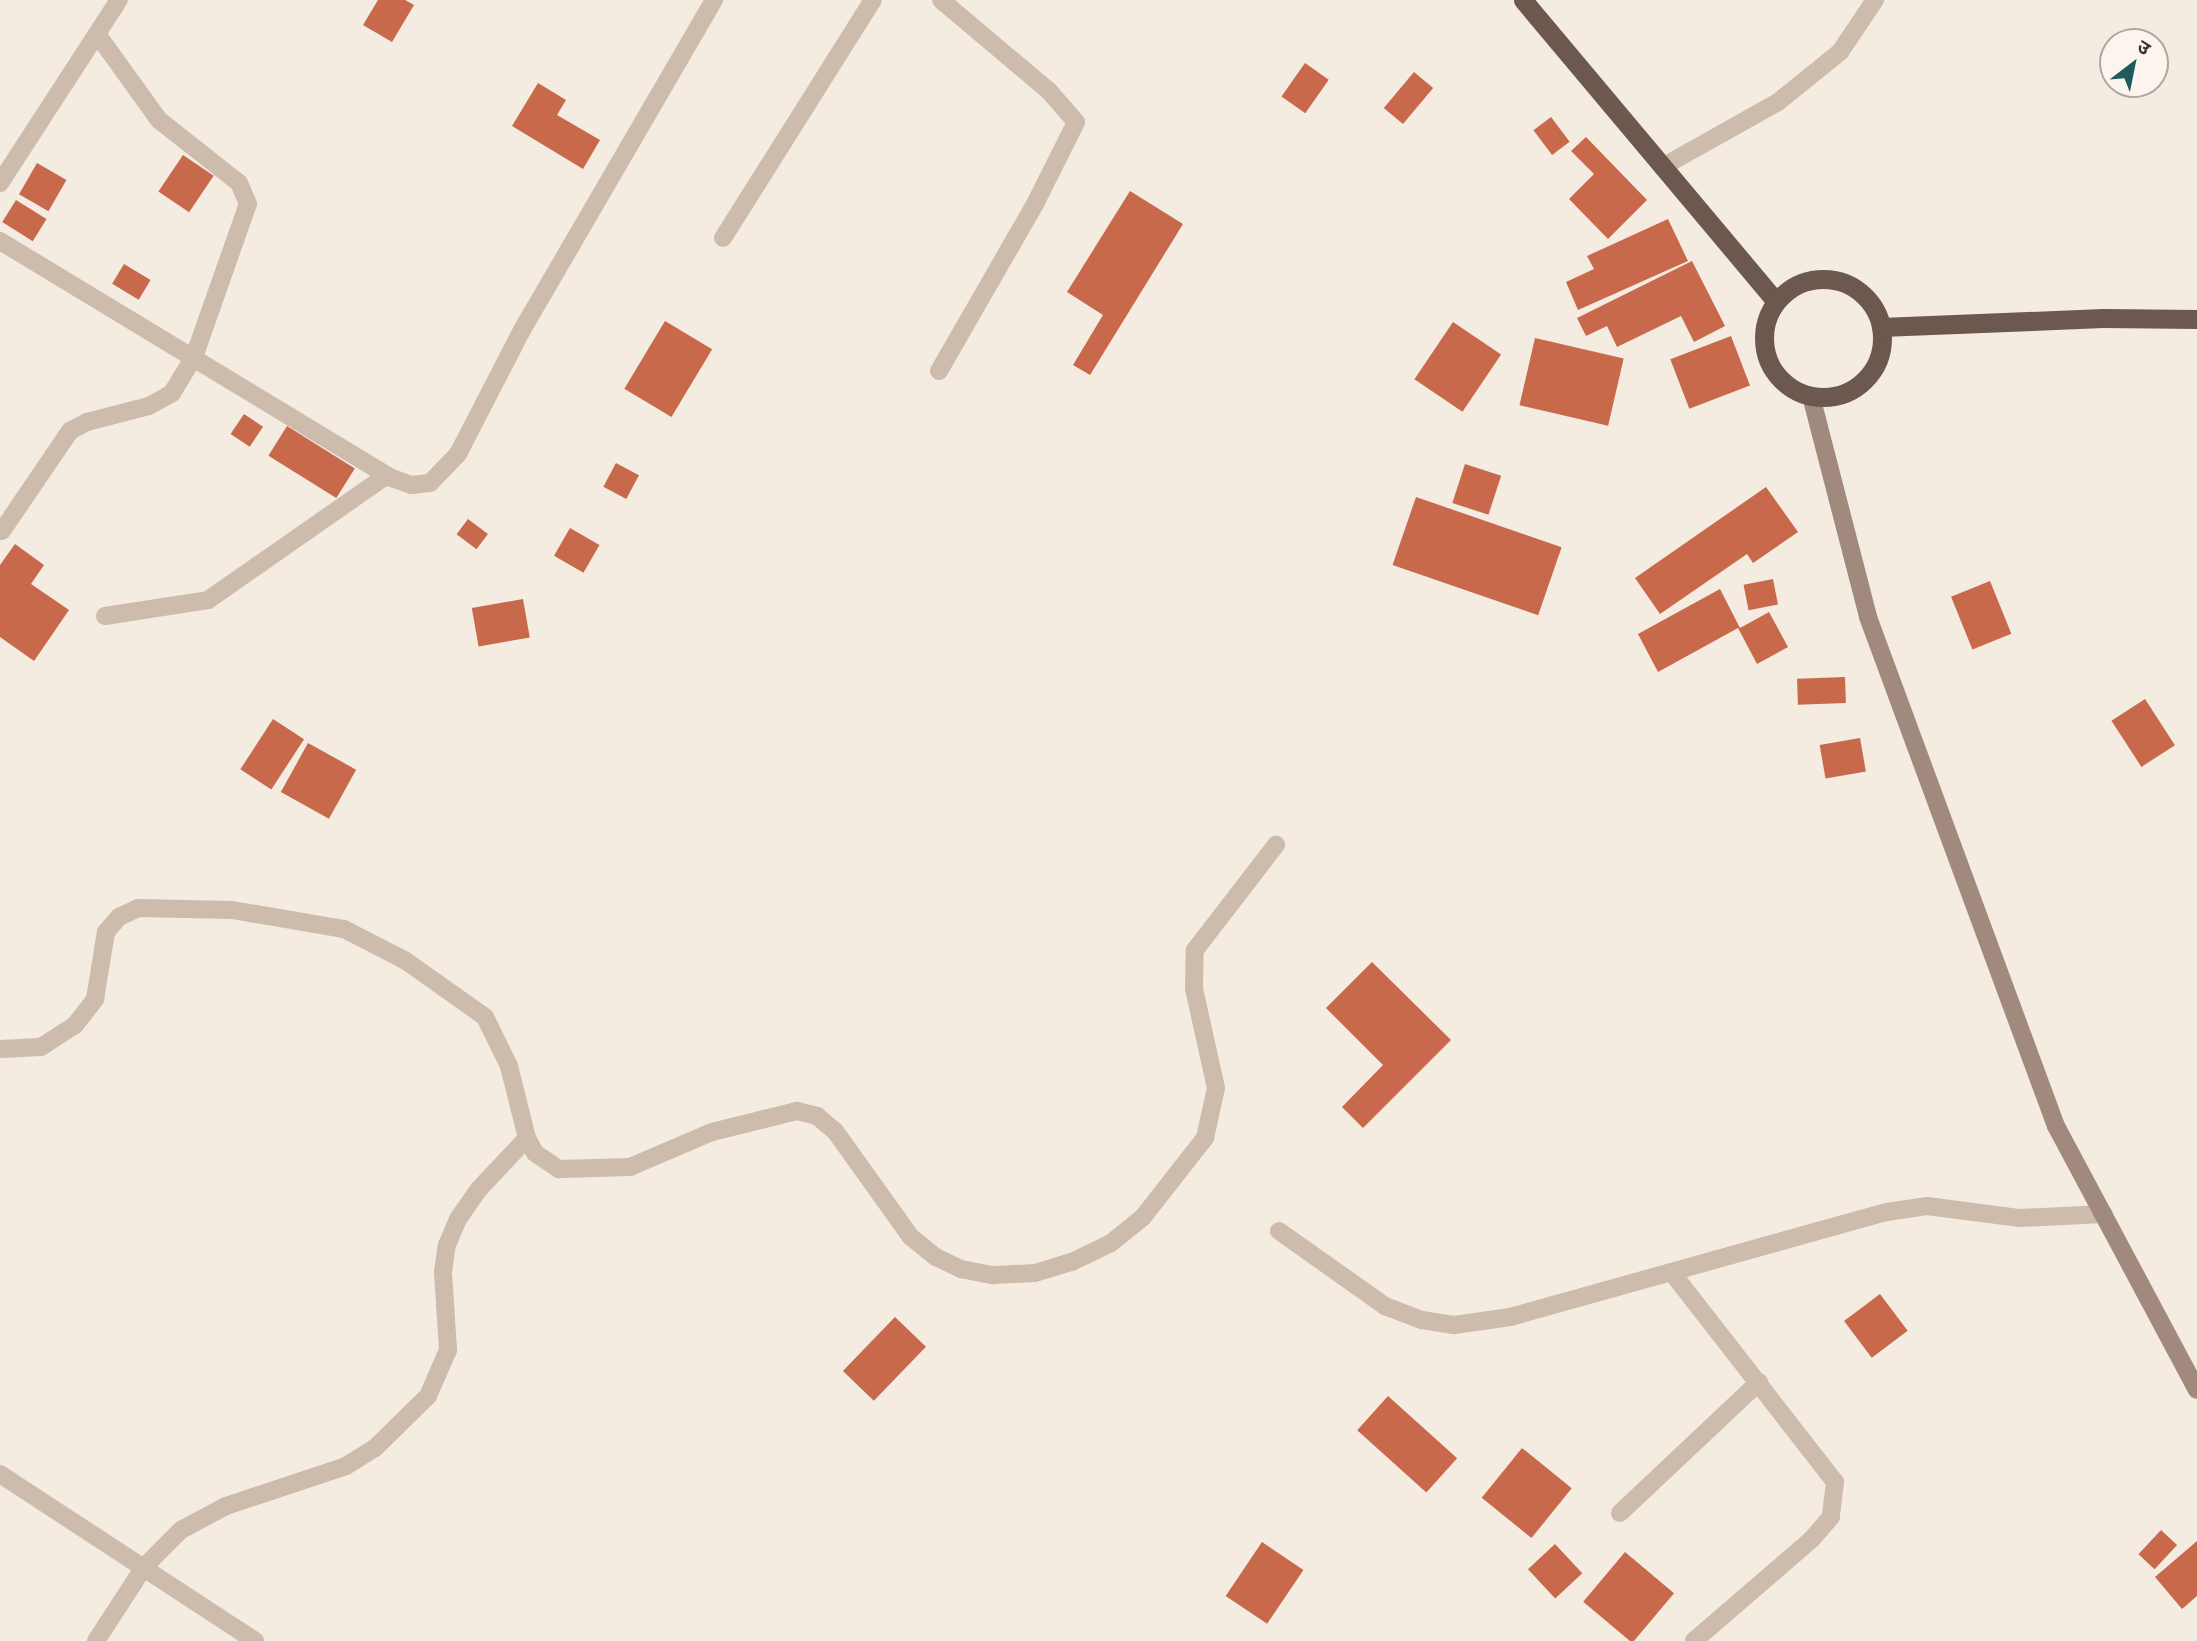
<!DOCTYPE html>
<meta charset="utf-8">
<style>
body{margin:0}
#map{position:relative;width:2197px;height:1641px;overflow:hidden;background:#f4ebe1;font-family:"Public Sans","Noto Sans Devanagari",sans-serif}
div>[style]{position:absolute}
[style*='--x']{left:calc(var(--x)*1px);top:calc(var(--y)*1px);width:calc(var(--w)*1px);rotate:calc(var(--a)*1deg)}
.building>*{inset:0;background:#c8694b;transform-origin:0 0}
.service>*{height:18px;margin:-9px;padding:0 9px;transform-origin:9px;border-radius:9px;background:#cdbbac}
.minor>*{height:18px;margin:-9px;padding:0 9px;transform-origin:9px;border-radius:9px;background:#cdbbac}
.secondary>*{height:18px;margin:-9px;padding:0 9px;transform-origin:9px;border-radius:9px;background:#a18a7d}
.trunk>*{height:19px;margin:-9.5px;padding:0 9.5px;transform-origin:9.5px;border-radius:9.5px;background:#6c584f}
.trunk>.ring{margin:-9.5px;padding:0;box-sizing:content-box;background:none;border:19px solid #6c584f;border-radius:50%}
span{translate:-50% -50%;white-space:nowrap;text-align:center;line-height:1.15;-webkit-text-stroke:5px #fbf5ee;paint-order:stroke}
.north{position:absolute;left:2099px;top:28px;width:70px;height:70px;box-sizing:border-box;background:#fbf5ee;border:2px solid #aea6a0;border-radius:50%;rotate:32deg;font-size:19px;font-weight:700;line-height:28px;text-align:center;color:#3b302b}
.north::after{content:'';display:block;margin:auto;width:24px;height:32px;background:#1f5a5e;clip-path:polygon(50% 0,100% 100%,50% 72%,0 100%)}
</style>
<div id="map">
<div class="building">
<div style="clip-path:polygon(378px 0,405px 0,414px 5px,392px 42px,363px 25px)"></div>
<div style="left:1305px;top:63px;width:29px;height:41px;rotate:35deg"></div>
<div style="left:1414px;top:72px;width:25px;height:47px;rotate:40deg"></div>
<div style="clip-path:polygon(538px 83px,566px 100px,557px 115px,600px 140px,583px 169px,512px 126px)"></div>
<div style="left:1551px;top:117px;width:31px;height:22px;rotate:53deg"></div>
<div style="clip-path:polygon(1586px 137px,1647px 200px,1608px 239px,1569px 199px,1594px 174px,1571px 151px)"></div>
<div style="left:183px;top:155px;width:37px;height:44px;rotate:34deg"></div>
<div style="left:37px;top:163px;width:34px;height:36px;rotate:30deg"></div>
<div style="clip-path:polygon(1130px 191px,1183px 224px,1090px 375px,1073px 365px,1103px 315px,1067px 292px)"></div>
<div style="left:16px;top:200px;width:36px;height:26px;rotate:32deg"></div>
<div style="clip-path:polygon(1668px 219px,1688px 261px,1578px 310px,1566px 282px,1594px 269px,1587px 256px)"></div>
<div style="clip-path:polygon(1692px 261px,1725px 326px,1694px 342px,1681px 316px,1617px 347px,1607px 326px,1586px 336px,1577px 318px)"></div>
<div style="left:124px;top:264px;width:31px;height:23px;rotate:31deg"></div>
<div style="left:665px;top:321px;width:55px;height:79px;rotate:31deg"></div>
<div style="left:1453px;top:322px;width:58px;height:69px;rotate:34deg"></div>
<div style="left:1731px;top:336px;width:53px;height:65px;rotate:69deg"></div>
<div style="left:1535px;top:338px;width:91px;height:69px;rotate:13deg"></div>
<div style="left:244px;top:414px;width:23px;height:24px;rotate:34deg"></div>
<div style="left:287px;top:426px;width:80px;height:35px;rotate:32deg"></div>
<div style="left:616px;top:463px;width:26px;height:27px;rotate:28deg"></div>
<div style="left:1465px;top:464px;width:38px;height:41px;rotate:18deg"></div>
<div style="clip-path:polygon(1766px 487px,1798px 532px,1753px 563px,1747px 554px,1660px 614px,1635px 578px)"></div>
<div style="left:1416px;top:497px;width:154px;height:72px;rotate:19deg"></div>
<div style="left:468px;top:519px;width:25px;height:19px;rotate:37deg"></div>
<div style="left:570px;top:528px;width:34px;height:32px;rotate:30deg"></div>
<div style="clip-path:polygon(15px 544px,44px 565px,31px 584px,69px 610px,34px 661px,0 637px,0 565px)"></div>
<div style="left:1773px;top:579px;width:26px;height:30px;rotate:79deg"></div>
<div style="left:1990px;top:581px;width:57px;height:42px;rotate:68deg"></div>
<div style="clip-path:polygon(1720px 589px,1740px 628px,1769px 612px,1788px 647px,1757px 664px,1738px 628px,1658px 672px,1638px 634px)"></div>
<div style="left:523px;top:599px;width:39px;height:52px;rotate:80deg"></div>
<div style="left:1845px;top:677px;width:26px;height:48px;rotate:88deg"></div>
<div style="left:2145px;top:699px;width:55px;height:40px;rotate:57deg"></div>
<div style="left:273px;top:719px;width:37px;height:60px;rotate:33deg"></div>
<div style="left:1860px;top:738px;width:34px;height:41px;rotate:80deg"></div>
<div style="left:308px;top:743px;width:55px;height:56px;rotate:29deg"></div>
<div style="clip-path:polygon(1372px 962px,1451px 1040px,1363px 1128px,1342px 1107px,1383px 1065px,1326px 1008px)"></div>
<div style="left:1880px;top:1294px;width:46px;height:45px;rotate:53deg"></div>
<div style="left:895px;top:1317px;width:43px;height:75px;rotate:44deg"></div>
<div style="left:1388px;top:1396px;width:93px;height:46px;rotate:42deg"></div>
<div style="left:1522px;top:1448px;width:64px;height:64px;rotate:39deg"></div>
<div style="left:2161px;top:1530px;width:22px;height:33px;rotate:43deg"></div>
<div style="clip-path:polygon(2197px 1541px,2197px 1596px,2182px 1609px,2155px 1577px)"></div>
<div style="left:1262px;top:1542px;width:50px;height:65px;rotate:34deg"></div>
<div style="left:1555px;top:1544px;width:40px;height:37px;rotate:47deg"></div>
<div style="left:1625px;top:1552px;width:64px;height:65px;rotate:40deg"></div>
</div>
<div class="service">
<div style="--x:1664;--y:166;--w:131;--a:-29.3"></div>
<div style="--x:1778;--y:102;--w:80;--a:-38.9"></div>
<div style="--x:1840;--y:52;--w:63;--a:-56.1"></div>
<div style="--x:0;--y:183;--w:218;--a:-57"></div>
<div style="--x:723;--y:238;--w:281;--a:-57.8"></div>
<div style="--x:2;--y:531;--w:121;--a:-55.8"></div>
<div style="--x:70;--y:431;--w:19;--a:-28"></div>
<div style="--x:87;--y:422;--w:64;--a:-14.5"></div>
<div style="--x:149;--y:406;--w:26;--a:-29"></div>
<div style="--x:172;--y:393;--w:42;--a:-58.6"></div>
<div style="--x:194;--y:357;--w:162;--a:-70.6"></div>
<div style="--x:248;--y:204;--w:23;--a:-113"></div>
<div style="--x:239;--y:183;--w:102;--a:-141.8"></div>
<div style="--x:159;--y:120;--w:106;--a:-125.8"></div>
<div style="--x:105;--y:616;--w:104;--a:-8.8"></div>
<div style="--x:208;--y:600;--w:218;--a:-34.9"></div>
<div style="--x:0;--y:1049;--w:41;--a:-2.8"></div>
<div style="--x:41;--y:1047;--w:40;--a:-32.9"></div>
<div style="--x:75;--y:1025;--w:33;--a:-52"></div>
<div style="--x:95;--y:999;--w:68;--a:-80.7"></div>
<div style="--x:106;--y:932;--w:20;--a:-49"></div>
<div style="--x:119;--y:917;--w:21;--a:-25"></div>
<div style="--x:138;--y:908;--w:94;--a:1.2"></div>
<div style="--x:232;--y:910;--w:114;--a:9.6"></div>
<div style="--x:344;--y:929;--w:70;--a:27.3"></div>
<div style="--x:406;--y:961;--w:97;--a:35.3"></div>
<div style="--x:485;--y:1017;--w:55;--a:63.9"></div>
<div style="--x:509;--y:1066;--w:74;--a:76"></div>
<div style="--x:527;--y:1138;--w:17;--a:62"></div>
<div style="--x:535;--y:1153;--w:29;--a:34"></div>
<div style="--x:559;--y:1169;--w:71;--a:-1.6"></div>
<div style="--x:630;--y:1167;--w:89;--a:-23.1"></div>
<div style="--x:712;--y:1132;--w:88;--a:-13.9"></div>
<div style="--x:797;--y:1111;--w:21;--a:14"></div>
<div style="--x:817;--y:1116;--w:23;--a:40"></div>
<div style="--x:835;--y:1131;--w:130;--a:54.4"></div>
<div style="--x:911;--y:1237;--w:32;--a:39"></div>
<div style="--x:936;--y:1257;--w:28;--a:26"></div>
<div style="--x:961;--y:1269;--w:33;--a:11"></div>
<div style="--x:993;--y:1275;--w:42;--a:-2.7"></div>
<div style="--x:1035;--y:1273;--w:39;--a:-17"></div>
<div style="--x:1072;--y:1262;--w:43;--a:-26"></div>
<div style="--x:1111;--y:1243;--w:41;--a:-39.1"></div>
<div style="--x:1143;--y:1217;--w:100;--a:-51.9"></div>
<div style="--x:1205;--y:1138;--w:51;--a:-77.6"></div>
<div style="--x:1216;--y:1088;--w:101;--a:-102.5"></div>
<div style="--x:1194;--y:989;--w:39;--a:-89"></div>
<div style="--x:1195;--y:950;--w:133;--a:-52.4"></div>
<div style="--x:1279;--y:1231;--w:130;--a:35.3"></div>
<div style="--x:1385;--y:1306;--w:40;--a:21"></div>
<div style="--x:1422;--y:1320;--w:32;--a:9"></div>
<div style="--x:1454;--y:1325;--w:57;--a:-8.1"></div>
<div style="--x:1510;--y:1317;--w:391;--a:-15.6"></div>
<div style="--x:1887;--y:1212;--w:40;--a:-8.5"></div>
<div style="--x:1927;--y:1206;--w:94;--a:7.4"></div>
<div style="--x:2020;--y:1218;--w:84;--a:-2.7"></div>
<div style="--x:1673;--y:1274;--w:264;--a:52.1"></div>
<div style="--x:1835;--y:1482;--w:35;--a:97"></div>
<div style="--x:1831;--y:1517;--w:29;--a:131"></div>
<div style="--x:1812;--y:1539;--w:156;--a:139.2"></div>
<div style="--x:1620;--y:1513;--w:191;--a:-43.3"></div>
<div style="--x:96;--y:1641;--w:88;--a:-57"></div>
<div style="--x:144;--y:1567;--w:52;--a:-45"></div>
<div style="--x:181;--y:1530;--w:51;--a:-28.1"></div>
<div style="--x:226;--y:1506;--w:126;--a:-18.4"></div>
<div style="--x:346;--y:1466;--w:34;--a:-32"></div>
<div style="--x:375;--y:1448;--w:74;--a:-44.5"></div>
<div style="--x:428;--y:1396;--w:50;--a:-66.5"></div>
<div style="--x:448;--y:1350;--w:78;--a:-93.7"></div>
<div style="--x:443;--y:1272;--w:27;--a:-82"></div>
<div style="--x:447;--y:1245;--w:28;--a:-67"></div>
<div style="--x:458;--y:1219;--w:37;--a:-55"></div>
<div style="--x:479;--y:1189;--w:70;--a:-46.7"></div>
</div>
<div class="minor">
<div style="--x:0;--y:241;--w:458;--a:31.2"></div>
<div style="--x:392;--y:478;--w:20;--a:20"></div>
<div style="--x:411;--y:485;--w:19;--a:-6"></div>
<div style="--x:430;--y:483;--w:40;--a:-46"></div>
<div style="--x:458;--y:454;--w:140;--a:-62.7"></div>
<div style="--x:522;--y:330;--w:382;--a:-59.8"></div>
<div style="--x:939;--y:371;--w:195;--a:-60.1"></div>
<div style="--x:1036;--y:202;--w:89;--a:-63.4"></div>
<div style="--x:1076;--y:122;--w:41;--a:-131.1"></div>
<div style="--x:1049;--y:91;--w:141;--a:-139.9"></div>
<div style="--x:0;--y:1474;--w:305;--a:33.2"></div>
</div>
<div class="secondary">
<div style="--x:1811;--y:396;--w:228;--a:75.5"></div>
<div style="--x:1868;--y:617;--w:543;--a:69.73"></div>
<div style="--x:2056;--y:1126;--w:299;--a:61.9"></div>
</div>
<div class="trunk">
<div style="--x:1523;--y:0;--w:393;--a:50"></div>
<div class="ring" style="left:1764px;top:279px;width:99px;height:99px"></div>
<div style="--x:1881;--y:327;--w:222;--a:-2.3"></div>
<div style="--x:2103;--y:318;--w:94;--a:0.6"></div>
</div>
<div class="north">उ</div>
</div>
